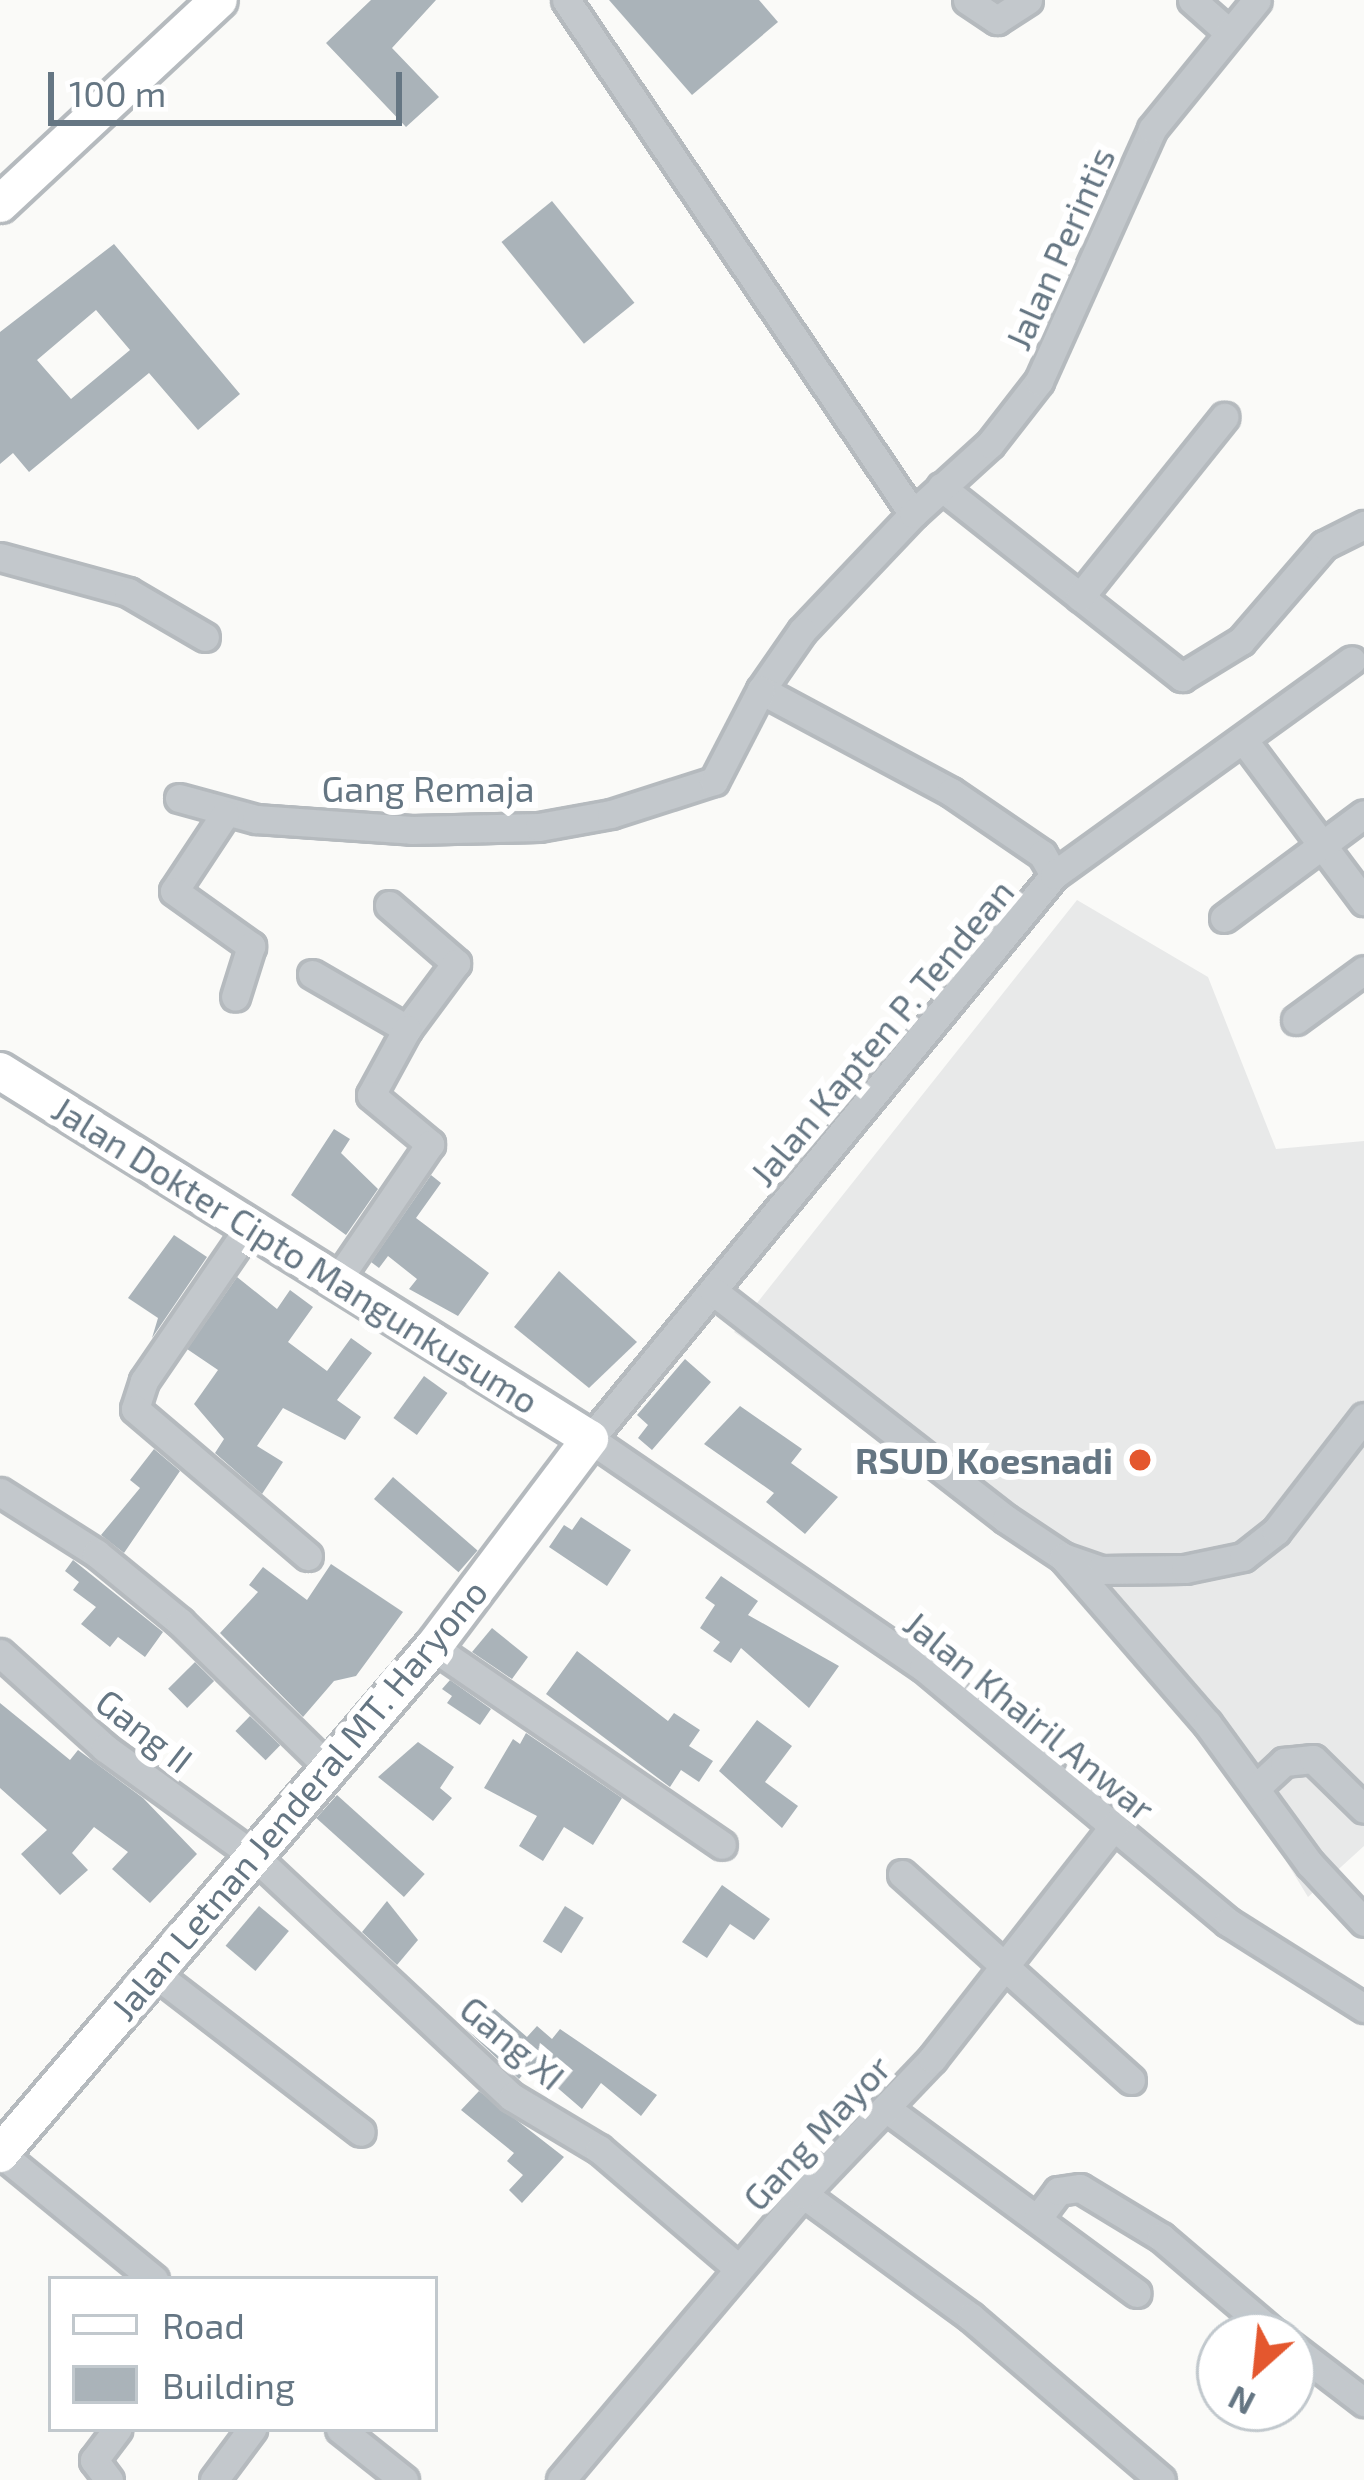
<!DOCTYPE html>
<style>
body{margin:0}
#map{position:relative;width:1364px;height:2480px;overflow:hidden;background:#fafaf8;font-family:"Exo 2",sans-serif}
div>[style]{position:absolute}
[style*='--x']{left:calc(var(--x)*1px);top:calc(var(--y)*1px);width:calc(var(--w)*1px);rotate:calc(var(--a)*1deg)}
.built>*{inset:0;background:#e8e9e9}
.building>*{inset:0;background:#aab3b9;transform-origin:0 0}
.roads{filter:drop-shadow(3px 0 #b5babe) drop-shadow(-3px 0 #b5babe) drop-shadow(0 3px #b5babe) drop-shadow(0 -3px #b5babe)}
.minor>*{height:27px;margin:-13.5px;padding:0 13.5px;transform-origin:13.5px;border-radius:13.5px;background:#c3c8cc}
.major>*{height:36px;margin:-18px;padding:0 18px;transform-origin:18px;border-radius:18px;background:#fff}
.dots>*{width:33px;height:33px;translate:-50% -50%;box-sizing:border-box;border:6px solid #fff;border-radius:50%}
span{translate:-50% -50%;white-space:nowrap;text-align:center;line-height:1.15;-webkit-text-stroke:12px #fff;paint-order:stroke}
.street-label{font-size:36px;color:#657683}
.poi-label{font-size:36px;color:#657683;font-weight:700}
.right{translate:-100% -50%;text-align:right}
.legend{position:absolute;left:48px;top:2276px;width:390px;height:156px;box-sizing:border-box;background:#fff;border:3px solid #c1c8cd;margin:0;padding:15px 21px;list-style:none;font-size:36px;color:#657683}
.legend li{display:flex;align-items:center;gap:24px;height:60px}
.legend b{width:60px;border:3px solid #c1c8cd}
.north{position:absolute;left:1196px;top:2312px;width:120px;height:120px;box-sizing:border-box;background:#fff;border:3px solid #c1c8cd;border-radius:50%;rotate:207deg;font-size:33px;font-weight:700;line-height:48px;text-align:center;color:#657683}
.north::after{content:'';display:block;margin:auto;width:42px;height:54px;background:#e4572e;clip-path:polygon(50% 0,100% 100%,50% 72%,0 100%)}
.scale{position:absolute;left:48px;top:72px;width:354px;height:54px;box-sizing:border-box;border:6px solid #657683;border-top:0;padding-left:15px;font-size:36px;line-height:42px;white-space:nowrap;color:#657683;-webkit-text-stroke:9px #fff;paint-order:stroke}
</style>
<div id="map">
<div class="built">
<div style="clip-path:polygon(1077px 900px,1208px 977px,1276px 1149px,1364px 1141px,1364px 1846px,1308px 1897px,1231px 1771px,1097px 1589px,734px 1332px)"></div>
</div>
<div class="building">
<div style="clip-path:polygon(371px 0,436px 0,392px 48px,439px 97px,406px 127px,326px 43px)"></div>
<div style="clip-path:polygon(609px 0,759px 0,778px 22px,692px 95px)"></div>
<div style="left:552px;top:201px;width:131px;height:65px;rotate:51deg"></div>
<div style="clip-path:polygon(evenodd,114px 244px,240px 394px,198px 430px,149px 373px,29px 472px,13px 453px,0 464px,0 332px,114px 244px,96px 310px,130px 350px,71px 399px,37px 360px,96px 310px)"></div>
<div style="clip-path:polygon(334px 1129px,350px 1139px,341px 1153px,378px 1189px,346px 1235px,291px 1195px)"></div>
<div style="clip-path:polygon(431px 1175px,441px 1183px,416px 1218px,489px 1273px,458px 1316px,409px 1289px,417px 1279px,388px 1256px,379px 1268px,371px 1262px)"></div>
<div style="clip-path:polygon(174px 1235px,207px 1257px,152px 1338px,158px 1318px,128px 1298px)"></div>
<div style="clip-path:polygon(559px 1271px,637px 1342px,589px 1388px,514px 1327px)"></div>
<div style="clip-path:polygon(237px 1277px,277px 1309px,290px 1290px,313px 1307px,288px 1342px,327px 1371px,351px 1338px,372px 1353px,337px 1400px,361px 1417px,345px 1440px,283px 1408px,257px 1446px,283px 1462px,262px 1494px,215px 1453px,224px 1439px,194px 1404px,218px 1370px,187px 1349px)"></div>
<div style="clip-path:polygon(685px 1359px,711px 1382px,652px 1450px,638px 1438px,648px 1425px,637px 1415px)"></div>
<div style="left:424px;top:1376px;width:29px;height:52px;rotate:36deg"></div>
<div style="clip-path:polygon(740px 1406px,802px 1449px,791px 1463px,838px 1497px,805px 1534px,766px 1502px,774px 1493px,704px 1444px)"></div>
<div style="clip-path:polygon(154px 1449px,180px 1471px,124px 1553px,101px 1535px,140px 1488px,130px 1480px)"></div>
<div style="left:393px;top:1477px;width:112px;height:29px;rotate:41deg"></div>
<div style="clip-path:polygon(581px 1517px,631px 1550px,607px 1586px,549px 1547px,564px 1525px,572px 1530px)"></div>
<div style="clip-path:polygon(73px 1560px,163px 1632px,145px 1657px,118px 1637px,110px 1647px,81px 1624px,96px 1607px,73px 1590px,79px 1582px,65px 1571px)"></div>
<div style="clip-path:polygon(331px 1564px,403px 1612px,356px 1676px,334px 1681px,303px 1717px,220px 1633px,258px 1592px,249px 1585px,263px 1567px,307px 1600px)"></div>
<div style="clip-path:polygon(721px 1576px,758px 1601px,748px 1615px,839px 1666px,809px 1708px,741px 1648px,731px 1663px,713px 1651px,720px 1642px,700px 1628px,715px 1605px,705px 1598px)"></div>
<div style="clip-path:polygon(492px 1628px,528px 1657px,512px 1679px,472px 1652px)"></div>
<div style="clip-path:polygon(577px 1651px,668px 1721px,674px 1713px,700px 1730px,689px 1746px,713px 1761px,699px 1782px,681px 1770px,670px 1787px,546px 1694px)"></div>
<div style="left:195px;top:1662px;width:27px;height:38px;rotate:45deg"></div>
<div style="clip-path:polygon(450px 1680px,491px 1709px,480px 1725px,447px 1703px,452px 1696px,442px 1689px)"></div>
<div style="clip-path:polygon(0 1703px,70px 1760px,78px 1750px,143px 1798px,197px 1854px,150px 1903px,112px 1869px,128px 1852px,94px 1827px,72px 1853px,88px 1870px,60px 1895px,21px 1854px,47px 1830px,0 1788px)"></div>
<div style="left:250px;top:1716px;width:42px;height:21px;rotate:44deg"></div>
<div style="clip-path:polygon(757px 1720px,792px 1746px,765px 1782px,798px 1806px,782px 1828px,719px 1771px)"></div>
<div style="clip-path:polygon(526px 1733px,622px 1798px,593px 1845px,564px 1827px,543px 1861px,519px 1846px,537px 1816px,484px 1788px,513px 1739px,520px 1744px)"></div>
<div style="clip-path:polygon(418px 1742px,454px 1767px,440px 1788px,452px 1798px,433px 1821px,378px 1777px)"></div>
<div style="left:337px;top:1795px;width:118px;height:31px;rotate:42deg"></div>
<div style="clip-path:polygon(722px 1885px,770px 1919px,754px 1940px,730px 1924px,707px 1958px,682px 1942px)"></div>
<div style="clip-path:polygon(387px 1901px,418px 1940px,397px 1965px,362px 1932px)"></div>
<div style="left:259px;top:1906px;width:39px;height:52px;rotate:40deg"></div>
<div style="left:565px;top:1906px;width:22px;height:42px;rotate:32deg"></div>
<div style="clip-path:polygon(489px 2004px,527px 2037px,537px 2026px,552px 2039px,560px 2029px,657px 2095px,641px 2116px,601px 2083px,582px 2109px,531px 2065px,519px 2079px,466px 2029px)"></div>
<div style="clip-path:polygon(479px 2091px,564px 2157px,522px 2203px,509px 2190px,523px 2175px,507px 2161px,514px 2153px,461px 2110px)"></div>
</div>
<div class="roads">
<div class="minor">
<div style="--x:566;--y:0;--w:620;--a:55.98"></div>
<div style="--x:913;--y:514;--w:161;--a:133.5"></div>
<div style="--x:802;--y:631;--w:72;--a:124.8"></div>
<div style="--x:761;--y:690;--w:216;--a:28.2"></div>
<div style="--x:951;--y:792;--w:110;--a:34.3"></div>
<div style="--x:1042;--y:854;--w:24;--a:60"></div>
<div style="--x:1054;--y:875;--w:730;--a:129.44"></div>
<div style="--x:590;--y:1439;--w:404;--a:34.4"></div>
<div style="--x:923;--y:1667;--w:398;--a:39.9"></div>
<div style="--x:1228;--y:1922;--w:161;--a:32.3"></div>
<div style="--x:967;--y:0;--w:36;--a:34"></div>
<div style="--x:997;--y:20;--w:37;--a:-33"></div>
<div style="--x:1192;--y:0;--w:47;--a:41.5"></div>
<div style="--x:941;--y:487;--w:307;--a:38.3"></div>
<div style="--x:1182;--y:677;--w:69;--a:-31.4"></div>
<div style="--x:1241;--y:641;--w:127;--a:-49.2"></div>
<div style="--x:1324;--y:545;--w:45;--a:-26.6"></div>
<div style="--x:913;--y:514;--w:104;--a:-42.3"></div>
<div style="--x:990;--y:444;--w:80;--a:-52.1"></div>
<div style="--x:1039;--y:381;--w:276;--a:-65.8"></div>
<div style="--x:1152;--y:129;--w:166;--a:-50.9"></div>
<div style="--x:0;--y:557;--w:133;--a:15.3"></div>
<div style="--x:128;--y:592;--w:89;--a:30.3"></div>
<div style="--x:1080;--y:597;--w:231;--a:-51.3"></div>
<div style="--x:1245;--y:742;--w:199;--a:53.2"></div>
<div style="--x:179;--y:798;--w:80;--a:15.3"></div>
<div style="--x:256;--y:819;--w:156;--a:4"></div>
<div style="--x:412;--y:830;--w:127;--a:-1.4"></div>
<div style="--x:539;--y:827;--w:73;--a:-10.2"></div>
<div style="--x:611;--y:814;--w:108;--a:-17.8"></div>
<div style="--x:714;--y:781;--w:102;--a:-62.7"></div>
<div style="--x:225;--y:814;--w:92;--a:123.5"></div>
<div style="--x:174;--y:891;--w:95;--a:35.5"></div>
<div style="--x:251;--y:946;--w:53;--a:107.4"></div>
<div style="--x:1054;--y:875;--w:367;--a:-35.8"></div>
<div style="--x:389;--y:905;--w:89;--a:40.9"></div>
<div style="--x:456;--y:963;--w:82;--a:126.6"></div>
<div style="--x:1224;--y:918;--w:174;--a:-36.6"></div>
<div style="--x:312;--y:974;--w:110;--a:30.1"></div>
<div style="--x:407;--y:1029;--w:75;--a:118.6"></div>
<div style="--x:371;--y:1095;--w:77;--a:39.7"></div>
<div style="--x:430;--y:1144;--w:163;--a:124.3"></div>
<div style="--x:1296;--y:1020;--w:84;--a:-36.3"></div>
<div style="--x:250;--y:1226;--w:188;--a:124.4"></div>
<div style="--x:144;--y:1381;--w:29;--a:108"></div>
<div style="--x:135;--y:1409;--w:227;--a:40.4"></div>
<div style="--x:713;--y:1291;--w:371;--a:37.9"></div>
<div style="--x:1006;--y:1519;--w:69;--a:33.7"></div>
<div style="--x:1063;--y:1557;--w:39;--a:19"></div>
<div style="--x:1100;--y:1570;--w:85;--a:-0.7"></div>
<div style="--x:1185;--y:1569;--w:59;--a:-11.7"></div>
<div style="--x:1243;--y:1557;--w:42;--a:-38.2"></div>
<div style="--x:1276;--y:1531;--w:144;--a:-52.3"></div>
<div style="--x:0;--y:1492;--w:114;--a:32.4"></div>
<div style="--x:96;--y:1553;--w:109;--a:39.4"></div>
<div style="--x:180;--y:1622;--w:210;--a:44.4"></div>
<div style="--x:1063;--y:1557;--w:220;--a:49.1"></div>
<div style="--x:1207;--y:1723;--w:175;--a:53.9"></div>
<div style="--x:1310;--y:1864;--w:79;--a:47"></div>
<div style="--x:433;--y:1647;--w:350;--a:34.4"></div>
<div style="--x:0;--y:1653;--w:142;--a:42.1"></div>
<div style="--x:105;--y:1748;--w:183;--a:35.9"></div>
<div style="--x:253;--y:1855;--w:354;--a:43.1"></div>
<div style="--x:512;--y:2097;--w:101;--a:30.9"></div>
<div style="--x:599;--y:2149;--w:184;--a:40.6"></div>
<div style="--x:1257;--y:1787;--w:37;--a:-43"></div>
<div style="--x:1284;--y:1762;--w:29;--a:-6"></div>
<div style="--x:1313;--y:1759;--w:71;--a:44.4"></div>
<div style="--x:902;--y:1874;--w:308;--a:42"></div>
<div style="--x:153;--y:1972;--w:262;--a:37.6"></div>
<div style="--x:887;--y:2109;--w:310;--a:36.4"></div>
<div style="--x:0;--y:2153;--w:199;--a:39.3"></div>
<div style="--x:803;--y:2194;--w:208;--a:36.2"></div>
<div style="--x:971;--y:2317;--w:250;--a:40.6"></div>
<div style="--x:1037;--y:2219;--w:35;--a:-53"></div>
<div style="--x:1058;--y:2191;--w:22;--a:-8"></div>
<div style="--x:1080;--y:2188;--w:95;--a:31.2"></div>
<div style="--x:1161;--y:2237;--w:153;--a:40.5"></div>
<div style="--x:1292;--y:2347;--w:91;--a:37.4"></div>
<div style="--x:340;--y:2429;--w:82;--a:38.6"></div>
<div style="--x:109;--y:2480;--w:25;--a:-127"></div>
<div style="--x:94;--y:2460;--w:39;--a:-53"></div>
<div style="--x:214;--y:2480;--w:64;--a:-53.3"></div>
<div style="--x:561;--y:2480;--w:375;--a:-49.8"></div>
<div style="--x:803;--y:2194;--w:187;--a:-46.3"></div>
<div style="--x:932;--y:2059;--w:296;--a:-52"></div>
</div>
<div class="major">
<div style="--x:0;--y:204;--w:299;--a:-43"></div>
<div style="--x:0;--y:1071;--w:695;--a:31.95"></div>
<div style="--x:590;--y:1439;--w:261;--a:127"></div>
<div style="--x:433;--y:1647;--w:667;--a:130.5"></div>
</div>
</div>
<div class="dots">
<div style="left:1140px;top:1460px;background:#e4572e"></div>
</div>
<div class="street-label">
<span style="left:1059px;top:248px;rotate:-66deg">Jalan Perintis</span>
<span style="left:428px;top:788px">Gang Remaja</span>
<span style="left:881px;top:1032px;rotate:-50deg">Jalan Kapten P. Tendean</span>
<span style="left:296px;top:1254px;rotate:32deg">Jalan Dokter Cipto Mangunkusumo</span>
<span style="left:1030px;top:1715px;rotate:39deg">Jalan Khairil Anwar</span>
<span style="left:145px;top:1730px;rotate:38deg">Gang II</span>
<span style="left:298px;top:1799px;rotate:-50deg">Jalan Letnan Jenderal MT. Haryono</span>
<span style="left:513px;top:2042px;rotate:40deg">Gang XI</span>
<span style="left:816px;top:2132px;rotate:-47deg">Gang Mayor</span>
</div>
<div class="poi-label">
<span class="right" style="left:1113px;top:1460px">RSUD Koesnadi</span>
</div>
<ul class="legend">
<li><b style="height:15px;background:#fff"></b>Road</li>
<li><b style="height:33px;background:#aab3b9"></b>Building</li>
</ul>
<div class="north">N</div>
<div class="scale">100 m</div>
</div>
